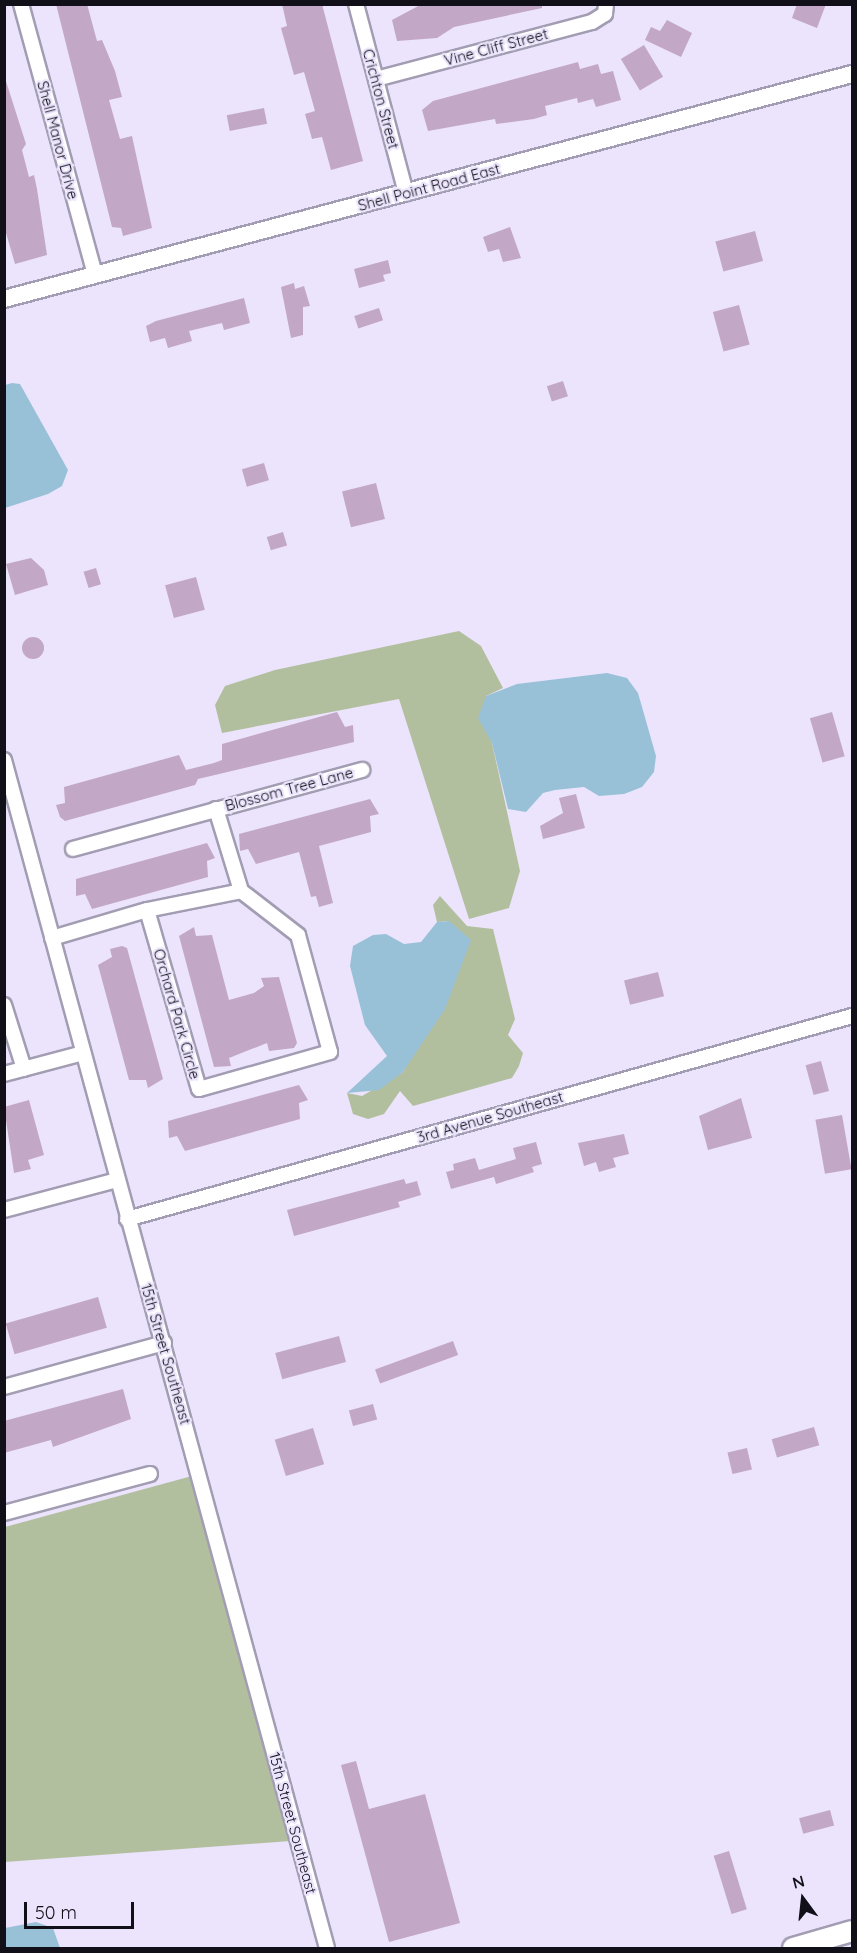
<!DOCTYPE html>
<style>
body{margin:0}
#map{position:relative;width:857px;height:1953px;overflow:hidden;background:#ebe4fc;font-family:Quicksand,sans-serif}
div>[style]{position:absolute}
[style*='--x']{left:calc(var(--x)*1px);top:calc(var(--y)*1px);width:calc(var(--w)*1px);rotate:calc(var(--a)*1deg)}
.green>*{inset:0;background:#b2bf9e}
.water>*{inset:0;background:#98c1d8}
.building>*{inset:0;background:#c3a7c7;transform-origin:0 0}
.round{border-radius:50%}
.roads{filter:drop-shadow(2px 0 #a39db3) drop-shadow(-2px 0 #a39db3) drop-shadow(0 2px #a39db3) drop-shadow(0 -2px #a39db3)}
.minor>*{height:14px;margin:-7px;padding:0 7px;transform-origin:7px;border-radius:7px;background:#fff}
.tertiary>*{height:16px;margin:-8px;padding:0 8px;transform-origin:8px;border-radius:8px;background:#fff}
.secondary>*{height:20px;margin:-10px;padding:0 10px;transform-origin:10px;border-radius:10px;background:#fff}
span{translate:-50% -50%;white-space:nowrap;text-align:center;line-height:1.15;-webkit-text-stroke:4.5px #ebe4fc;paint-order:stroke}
.street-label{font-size:15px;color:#110f17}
.frame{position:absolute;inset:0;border:6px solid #110f17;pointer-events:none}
.north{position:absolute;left:773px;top:1869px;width:60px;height:60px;-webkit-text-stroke:4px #ebe4fc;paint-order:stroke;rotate:345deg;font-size:16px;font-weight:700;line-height:24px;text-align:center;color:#110f17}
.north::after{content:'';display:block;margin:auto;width:21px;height:27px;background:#110f17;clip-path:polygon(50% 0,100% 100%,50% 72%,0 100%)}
.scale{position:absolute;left:24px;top:1902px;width:110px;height:27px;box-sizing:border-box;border:3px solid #110f17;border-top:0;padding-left:8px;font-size:18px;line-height:21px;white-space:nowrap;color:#110f17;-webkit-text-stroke:4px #ebe4fc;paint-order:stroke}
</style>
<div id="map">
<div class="green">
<div style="clip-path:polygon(459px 631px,481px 646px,503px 688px,486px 696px,483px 722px,492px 743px,520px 871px,509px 908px,469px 919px,399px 699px,222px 733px,215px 705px,225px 686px,275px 670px)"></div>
<div style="clip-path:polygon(440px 896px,467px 926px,493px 929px,515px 1019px,508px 1035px,523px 1053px,519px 1066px,512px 1078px,413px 1106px,400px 1091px,384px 1114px,368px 1119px,353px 1114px,347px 1093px,362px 1096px,403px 1072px,419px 1042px,449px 921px,437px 922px,433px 905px)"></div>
<div style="clip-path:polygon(192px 1476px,290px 1841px,5px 1862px,5px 1527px)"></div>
</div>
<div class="water">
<div style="clip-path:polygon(12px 383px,20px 384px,68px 470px,62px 486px,48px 494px,5px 508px,5px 385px)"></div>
<div style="clip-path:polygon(607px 673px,627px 678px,638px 693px,656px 756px,654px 772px,642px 787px,624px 794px,599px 796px,584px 787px,555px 790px,543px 793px,526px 812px,508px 809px,492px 743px,478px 718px,486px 696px,517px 684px)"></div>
<div style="clip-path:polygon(449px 921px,471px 940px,445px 1009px,403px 1072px,379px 1090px,347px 1093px,387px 1056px,365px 1025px,350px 966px,353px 946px,373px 935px,386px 934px,404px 944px,421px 942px,437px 922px)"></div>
<div style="clip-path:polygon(36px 1922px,53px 1928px,60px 1948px,5px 1948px,5px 1928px)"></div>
</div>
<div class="building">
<div style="clip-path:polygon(56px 4px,87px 4px,97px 41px,102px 40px,115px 71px,122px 97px,109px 100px,120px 139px,132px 136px,152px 228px,123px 236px,121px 228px,112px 227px)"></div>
<div style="clip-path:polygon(282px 4px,322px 4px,363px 161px,331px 170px,322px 137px,312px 139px,305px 114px,315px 111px,304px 72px,294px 75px,281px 28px,287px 26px)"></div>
<div style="clip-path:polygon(422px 4px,542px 4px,542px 8px,454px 27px,437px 38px,397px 41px,392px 20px)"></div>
<div style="clip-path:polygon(797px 4px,826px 4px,817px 28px,792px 18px)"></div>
<div style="clip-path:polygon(667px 20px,692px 33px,681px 57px,645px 40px,651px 27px,660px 31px)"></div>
<div style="left:644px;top:45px;width:37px;height:27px;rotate:59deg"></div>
<div style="clip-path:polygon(578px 62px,580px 69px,598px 64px,601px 74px,613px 71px,621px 100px,596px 107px,593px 99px,578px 103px,577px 98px,545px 106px,547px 115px,534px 119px,496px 124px,495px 119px,428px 131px,422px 110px,433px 101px)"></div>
<div style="clip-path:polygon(4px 75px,26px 144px,22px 150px,29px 177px,34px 175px,37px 189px,47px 255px,15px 264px,4px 226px)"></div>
<div style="left:264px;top:108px;width:16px;height:38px;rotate:79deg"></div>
<div style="clip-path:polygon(510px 227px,521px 258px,503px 262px,499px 249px,488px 252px,483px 237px)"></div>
<div style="left:755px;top:231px;width:31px;height:41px;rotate:75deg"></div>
<div style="clip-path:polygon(388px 260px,391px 273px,383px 275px,385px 281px,359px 288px,354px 269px)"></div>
<div style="clip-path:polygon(294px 283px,295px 289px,304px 286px,310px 306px,303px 307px,303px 335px,291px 338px,281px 287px)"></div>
<div style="clip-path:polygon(244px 298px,250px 323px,224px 330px,222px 323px,189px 331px,192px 341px,168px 348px,165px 338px,150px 342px,146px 326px,156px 321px)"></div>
<div style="left:739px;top:305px;width:41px;height:27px;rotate:75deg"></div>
<div style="left:379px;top:308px;width:13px;height:26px;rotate:72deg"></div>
<div style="left:563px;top:381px;width:16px;height:17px;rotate:72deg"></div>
<div style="left:264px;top:463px;width:18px;height:23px;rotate:74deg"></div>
<div style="left:376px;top:483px;width:37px;height:35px;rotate:76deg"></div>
<div style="left:283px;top:532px;width:14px;height:17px;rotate:73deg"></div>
<div style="clip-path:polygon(31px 558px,44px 570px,48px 585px,15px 595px,6px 564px)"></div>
<div style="left:96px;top:568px;width:17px;height:13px;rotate:73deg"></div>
<div style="left:196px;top:577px;width:34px;height:32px;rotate:75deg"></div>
<div class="round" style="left:22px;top:637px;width:22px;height:22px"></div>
<div style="clip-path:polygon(337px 712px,345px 727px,353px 725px,354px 742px,198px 779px,195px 785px,65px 821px,60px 817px,56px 805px,65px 803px,64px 787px,179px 755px,186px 770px,214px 763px,222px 760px,222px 744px)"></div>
<div style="left:832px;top:712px;width:46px;height:23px;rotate:74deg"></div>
<div style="clip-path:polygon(576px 794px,585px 828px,543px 839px,540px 826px,563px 813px,559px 798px)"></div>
<div style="clip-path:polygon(370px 799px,379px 814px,370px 816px,371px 832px,319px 846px,333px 903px,319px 907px,316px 896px,311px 897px,299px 852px,256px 864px,248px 849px,240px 851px,239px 834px)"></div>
<div style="clip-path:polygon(207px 843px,215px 858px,207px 861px,208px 877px,92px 909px,85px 894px,76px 896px,76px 879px)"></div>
<div style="clip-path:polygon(194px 927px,196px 936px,212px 935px,229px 1000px,254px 993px,264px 986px,261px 978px,279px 977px,297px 1043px,294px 1048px,269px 1051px,267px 1043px,229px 1058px,231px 1066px,214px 1067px,179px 936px)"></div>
<div style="clip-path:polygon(122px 946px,127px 948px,163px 1079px,148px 1088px,146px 1080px,129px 1080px,98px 965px,112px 957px,110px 949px)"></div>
<div style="left:658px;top:972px;width:25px;height:35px;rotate:76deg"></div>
<div style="left:821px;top:1061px;width:31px;height:16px;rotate:75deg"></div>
<div style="clip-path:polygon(299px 1085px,308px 1100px,299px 1103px,300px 1119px,185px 1151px,177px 1136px,169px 1138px,168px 1121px)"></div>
<div style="clip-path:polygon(741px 1098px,752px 1138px,708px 1150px,699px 1116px)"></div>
<div style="clip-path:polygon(29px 1100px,44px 1155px,28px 1160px,31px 1169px,14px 1173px,4px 1107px)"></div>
<div style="left:842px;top:1115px;width:55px;height:27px;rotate:80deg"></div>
<div style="clip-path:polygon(624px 1134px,629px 1154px,613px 1158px,616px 1167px,599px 1172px,596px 1162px,584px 1166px,578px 1143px)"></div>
<div style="clip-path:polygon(536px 1142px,542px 1164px,532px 1167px,534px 1172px,496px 1184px,494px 1177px,451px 1189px,446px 1172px,454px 1170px,453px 1164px,475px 1158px,479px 1170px,516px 1159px,513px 1148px)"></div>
<div style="clip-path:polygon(404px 1179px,406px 1184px,417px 1181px,421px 1195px,398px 1202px,400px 1207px,294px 1236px,287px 1210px)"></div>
<div style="left:98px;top:1297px;width:32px;height:96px;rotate:74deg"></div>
<div style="left:339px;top:1336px;width:27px;height:66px;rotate:75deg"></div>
<div style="left:453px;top:1341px;width:15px;height:83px;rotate:70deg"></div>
<div style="clip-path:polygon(123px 1389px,131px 1419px,53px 1447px,51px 1440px,4px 1453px,4px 1421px)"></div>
<div style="left:373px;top:1404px;width:16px;height:25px;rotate:75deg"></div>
<div style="left:814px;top:1427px;width:19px;height:44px;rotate:74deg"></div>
<div style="left:313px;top:1428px;width:38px;height:40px;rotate:73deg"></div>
<div style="left:747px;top:1448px;width:22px;height:20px;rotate:77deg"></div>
<div style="clip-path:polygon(356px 1761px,369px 1809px,425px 1794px,460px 1923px,389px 1942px,341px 1765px)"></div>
<div style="left:830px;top:1810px;width:16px;height:32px;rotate:75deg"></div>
<div style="left:729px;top:1851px;width:61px;height:16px;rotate:73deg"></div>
</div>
<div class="roads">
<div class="minor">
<div style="--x:21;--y:4;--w:281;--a:74.7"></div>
<div style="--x:356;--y:4;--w:196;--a:75.2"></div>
<div style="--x:376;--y:79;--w:223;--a:-14.8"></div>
<div style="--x:592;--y:22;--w:15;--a:-32"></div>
<div style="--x:605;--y:14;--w:10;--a:-84"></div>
<div style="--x:4;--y:760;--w:1231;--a:74.79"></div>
<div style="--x:216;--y:809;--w:86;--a:73"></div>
<div style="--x:73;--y:849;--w:300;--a:-15.3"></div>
<div style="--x:52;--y:938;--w:99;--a:-16.4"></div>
<div style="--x:147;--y:910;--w:96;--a:-11.4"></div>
<div style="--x:241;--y:891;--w:72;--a:37.7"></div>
<div style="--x:298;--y:935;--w:121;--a:74.7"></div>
<div style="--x:330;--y:1052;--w:136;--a:164.2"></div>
<div style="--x:199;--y:1089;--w:186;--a:-106.2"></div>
<div style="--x:4;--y:1005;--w:67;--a:72.6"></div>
<div style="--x:4;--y:1074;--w:82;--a:-14.9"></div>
<div style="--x:4;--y:1210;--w:117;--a:-14.9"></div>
<div style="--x:127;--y:1219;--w:753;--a:-15.64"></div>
<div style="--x:4;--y:1387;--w:166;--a:-15.4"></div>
<div style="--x:4;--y:1513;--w:151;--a:-15"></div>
</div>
<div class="tertiary">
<div style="--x:4;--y:299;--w:877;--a:-14.86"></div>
</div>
<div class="secondary">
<div style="--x:793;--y:1948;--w:61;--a:-16.1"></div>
</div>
</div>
<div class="street-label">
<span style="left:496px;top:47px;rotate:-15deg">Vine Cliff Street</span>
<span style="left:381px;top:99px;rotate:75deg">Crichton Street</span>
<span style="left:58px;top:140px;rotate:75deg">Shell Manor Drive</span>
<span style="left:429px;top:187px;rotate:-15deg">Shell Point Road East</span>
<span style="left:289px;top:789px;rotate:-15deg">Blossom Tree Lane</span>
<span style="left:177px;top:1014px;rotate:74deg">Orchard Park Circle</span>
<span style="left:490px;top:1117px;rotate:-16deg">3rd Avenue Southeast</span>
<span style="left:166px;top:1354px;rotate:74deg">15th Street Southeast</span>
<span style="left:293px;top:1823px;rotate:75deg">15th Street Southeast</span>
</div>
<div class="frame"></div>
<div class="north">N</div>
<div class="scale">50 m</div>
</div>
